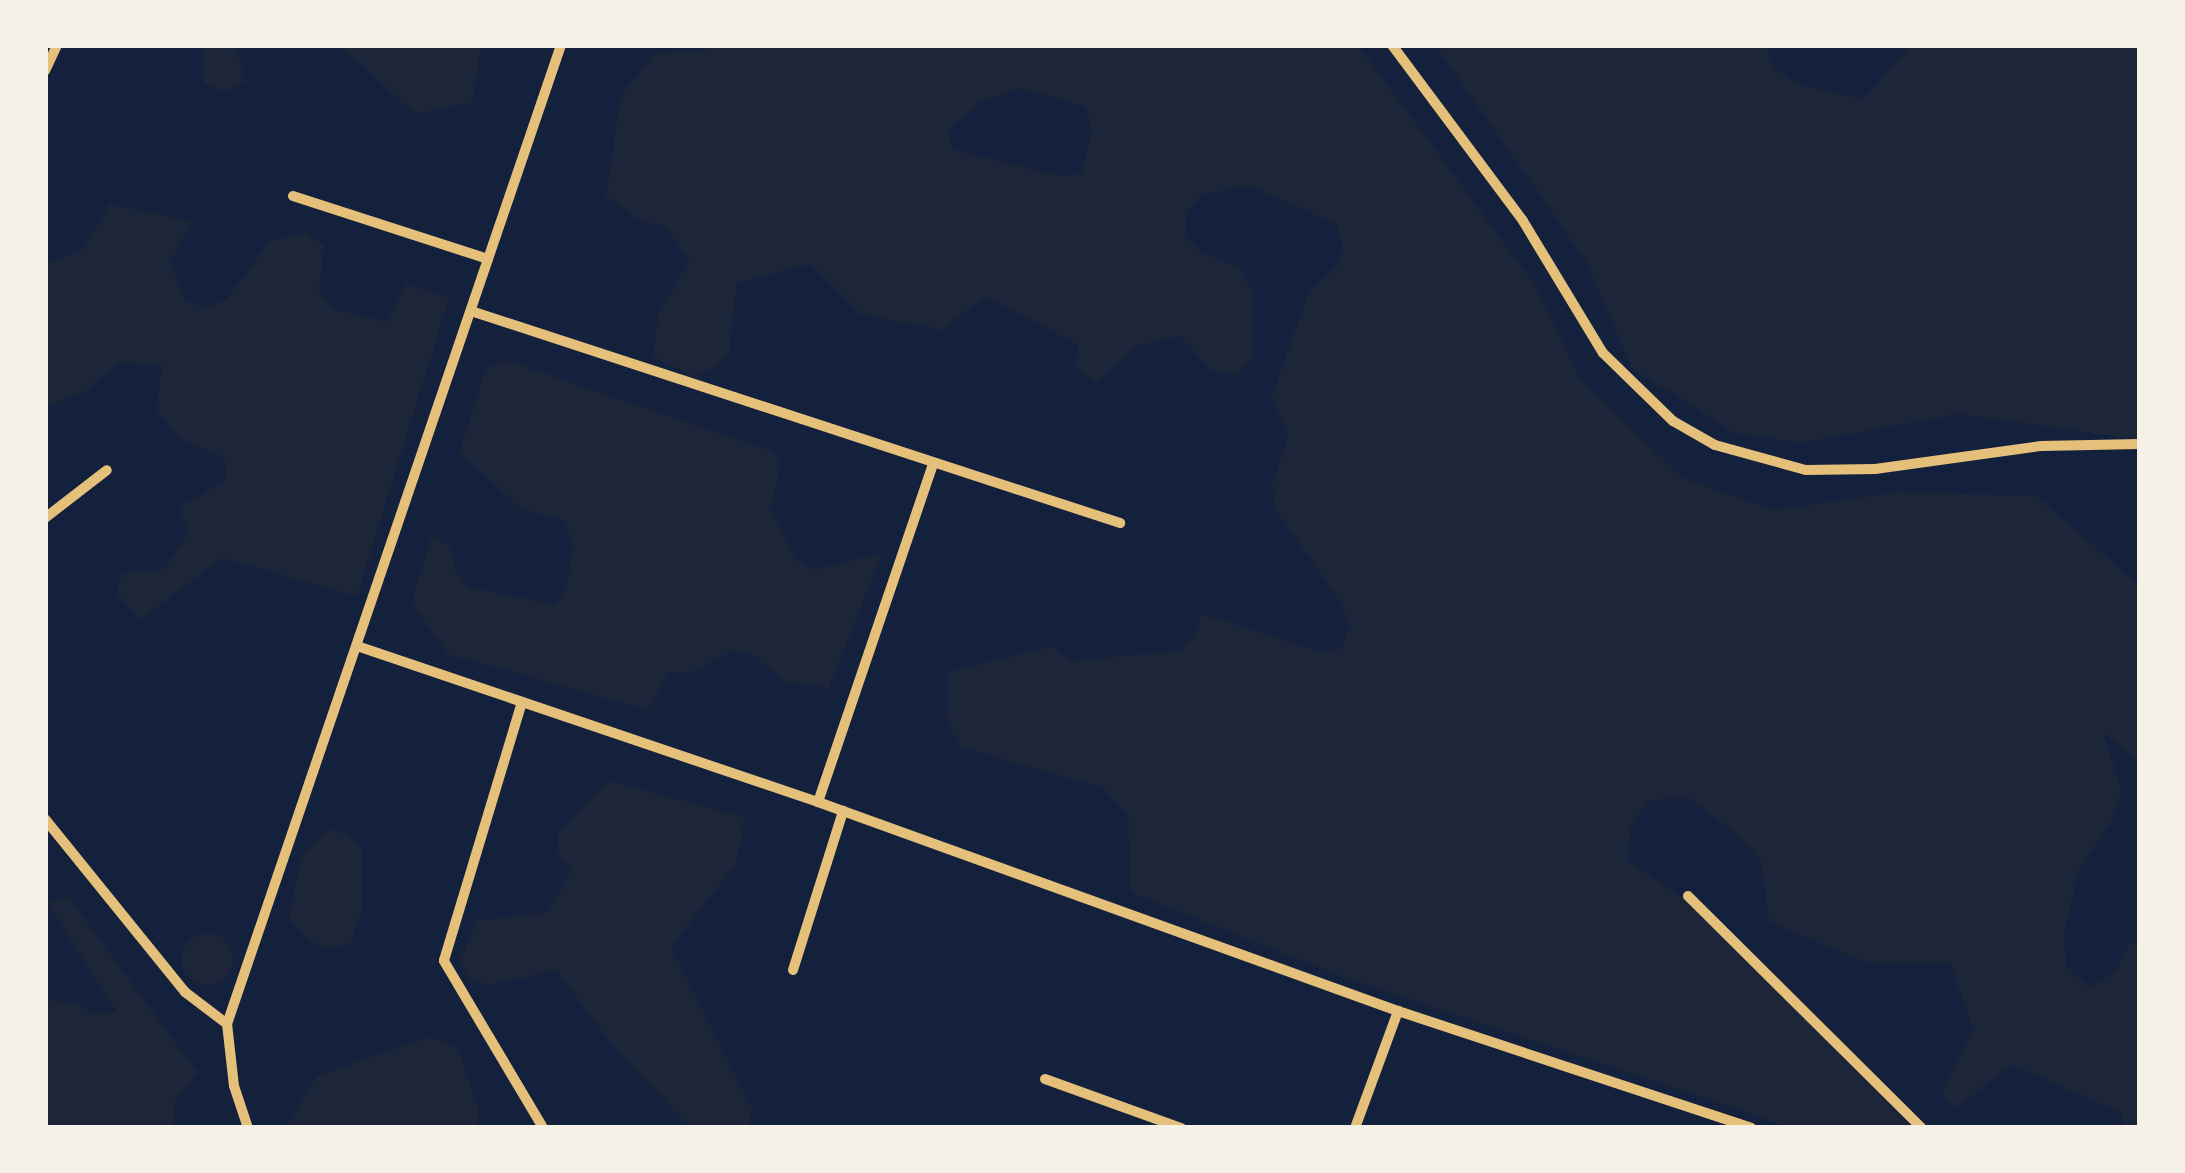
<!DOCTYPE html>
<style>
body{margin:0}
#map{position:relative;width:2185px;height:1173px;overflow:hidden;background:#14213d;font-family:Lato,sans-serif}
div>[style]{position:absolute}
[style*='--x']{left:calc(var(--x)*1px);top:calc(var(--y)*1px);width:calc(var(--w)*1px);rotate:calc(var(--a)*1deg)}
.green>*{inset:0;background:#1d2539}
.round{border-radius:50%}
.minor>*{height:10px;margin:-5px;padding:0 5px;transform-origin:5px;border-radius:5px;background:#e5c07b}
span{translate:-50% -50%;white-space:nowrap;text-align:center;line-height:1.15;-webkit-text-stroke:8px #f6f1e7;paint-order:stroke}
.frame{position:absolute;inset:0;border:48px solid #f6f1e7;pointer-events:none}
</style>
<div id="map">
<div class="green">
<div style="clip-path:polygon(203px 45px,235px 45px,245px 81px,224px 92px,204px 83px)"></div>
<div style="clip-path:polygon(339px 45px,481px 45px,473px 102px,415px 114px)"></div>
<div style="clip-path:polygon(evenodd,746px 45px,1358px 45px,1535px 285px,1581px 381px,1683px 478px,1774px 510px,1896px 492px,2036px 496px,2140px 586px,2140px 765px,2103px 731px,2121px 789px,2113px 820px,2078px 872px,2064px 934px,2066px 966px,2089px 987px,2115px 972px,2129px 944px,2140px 942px,2140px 1128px,2124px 1128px,2122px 1113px,2012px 1065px,1954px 1109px,1942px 1091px,1973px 1029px,1950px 963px,1868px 963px,1769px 922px,1761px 862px,1740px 837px,1687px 797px,1648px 801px,1630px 829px,1628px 862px,1683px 897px,1912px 1128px,1792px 1128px,1349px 979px,1131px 893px,1128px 816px,1103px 788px,960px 747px,947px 720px,948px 672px,1052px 646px,1070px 661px,1178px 651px,1195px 634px,1201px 614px,1320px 651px,1341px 649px,1349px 627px,1342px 605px,1275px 508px,1272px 485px,1288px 436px,1272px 397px,1309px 291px,1338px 265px,1342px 246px,1336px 224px,1249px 185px,1202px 195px,1187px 212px,1186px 236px,1201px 251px,1240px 269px,1252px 290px,1253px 360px,1235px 374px,1211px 371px,1181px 336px,1136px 346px,1096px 383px,1075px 366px,1078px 345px,986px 296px,942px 330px,860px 314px,811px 264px,737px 283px,729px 352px,714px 370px,693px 376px,653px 357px,658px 315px,689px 261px,666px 226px,643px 222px,606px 197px,621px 96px,654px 54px,746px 45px,1023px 88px,1085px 107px,1092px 129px,1081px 173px,1059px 176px,954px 150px,947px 131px,981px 102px,1023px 88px)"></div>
<div style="clip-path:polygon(1435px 45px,1766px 45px,1775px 69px,1804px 86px,1863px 99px,1911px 45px,2140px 45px,2140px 440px,1958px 414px,1800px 443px,1734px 433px,1631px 367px,1586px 261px)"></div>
<div style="clip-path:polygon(110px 204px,192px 222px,170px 262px,186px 301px,206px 308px,227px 299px,270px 241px,304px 232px,324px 245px,319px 290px,332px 309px,386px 322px,407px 283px,449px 298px,357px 596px,222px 558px,139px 620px,117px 594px,122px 573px,164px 569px,188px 534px,180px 507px,226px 480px,224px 457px,183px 441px,156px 411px,162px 365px,120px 363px,85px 391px,45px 407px,45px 265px,83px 249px)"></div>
<div style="clip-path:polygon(505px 360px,774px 452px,780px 467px,771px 510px,796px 559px,814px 570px,882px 553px,829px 688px,786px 682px,755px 656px,732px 651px,693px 672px,670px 672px,647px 710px,448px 654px,411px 603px,432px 536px,451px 547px,454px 569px,469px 587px,556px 605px,567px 585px,573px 543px,564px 521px,521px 508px,459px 453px,486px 368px)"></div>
<div style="clip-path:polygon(609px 780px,745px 818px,736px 864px,671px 947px,752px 1109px,748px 1128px,691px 1128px,610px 1042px,556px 970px,490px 985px,470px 980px,461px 960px,476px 921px,548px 912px,572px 869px,556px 853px,559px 833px)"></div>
<div style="clip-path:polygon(328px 829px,348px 835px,363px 851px,363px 905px,350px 944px,328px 948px,307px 940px,289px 918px,301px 857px)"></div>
<div style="clip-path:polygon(69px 898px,198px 1073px,174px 1102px,173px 1128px,45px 1128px,45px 1000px,74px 1002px,94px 1014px,117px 1012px,46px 901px)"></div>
<div class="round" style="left:181px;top:933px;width:52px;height:52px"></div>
<div style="clip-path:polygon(428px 1037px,457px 1046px,478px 1107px,477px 1128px,286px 1128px,317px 1076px)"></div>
</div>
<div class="minor">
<div style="--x:1392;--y:45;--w:219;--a:53.3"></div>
<div style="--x:1523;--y:221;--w:154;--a:58.8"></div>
<div style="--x:1603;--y:353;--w:98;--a:44.2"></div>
<div style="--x:1673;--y:421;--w:48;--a:29.7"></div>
<div style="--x:1715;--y:445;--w:94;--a:15.4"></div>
<div style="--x:1806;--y:470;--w:69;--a:-0.8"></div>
<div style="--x:1875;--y:469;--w:168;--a:-7.9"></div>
<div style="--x:2041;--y:446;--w:99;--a:-1.2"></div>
<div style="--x:45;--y:71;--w:29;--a:-65"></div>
<div style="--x:293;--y:196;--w:205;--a:17.9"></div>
<div style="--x:471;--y:311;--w:683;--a:18.09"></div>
<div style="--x:45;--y:518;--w:78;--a:-37.7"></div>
<div style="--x:357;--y:646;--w:487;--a:18.7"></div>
<div style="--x:818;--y:802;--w:617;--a:19.82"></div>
<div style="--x:1398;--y:1011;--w:372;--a:18.3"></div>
<div style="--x:522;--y:702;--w:270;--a:106.8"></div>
<div style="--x:444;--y:961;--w:194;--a:59.3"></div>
<div style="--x:818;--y:802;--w:354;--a:-71.2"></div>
<div style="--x:45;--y:819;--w:223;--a:51"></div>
<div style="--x:185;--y:992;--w:53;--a:37.3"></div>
<div style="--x:1688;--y:896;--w:330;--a:44.8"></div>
<div style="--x:793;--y:970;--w:167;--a:-72.5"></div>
<div style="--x:1045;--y:1079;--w:145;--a:19.8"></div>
<div style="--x:248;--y:1128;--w:44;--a:-108.4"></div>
<div style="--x:234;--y:1086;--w:62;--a:-96.4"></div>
<div style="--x:227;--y:1024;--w:1034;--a:-71.16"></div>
<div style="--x:1355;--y:1128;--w:125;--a:-69.8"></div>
</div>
<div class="frame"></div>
</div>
